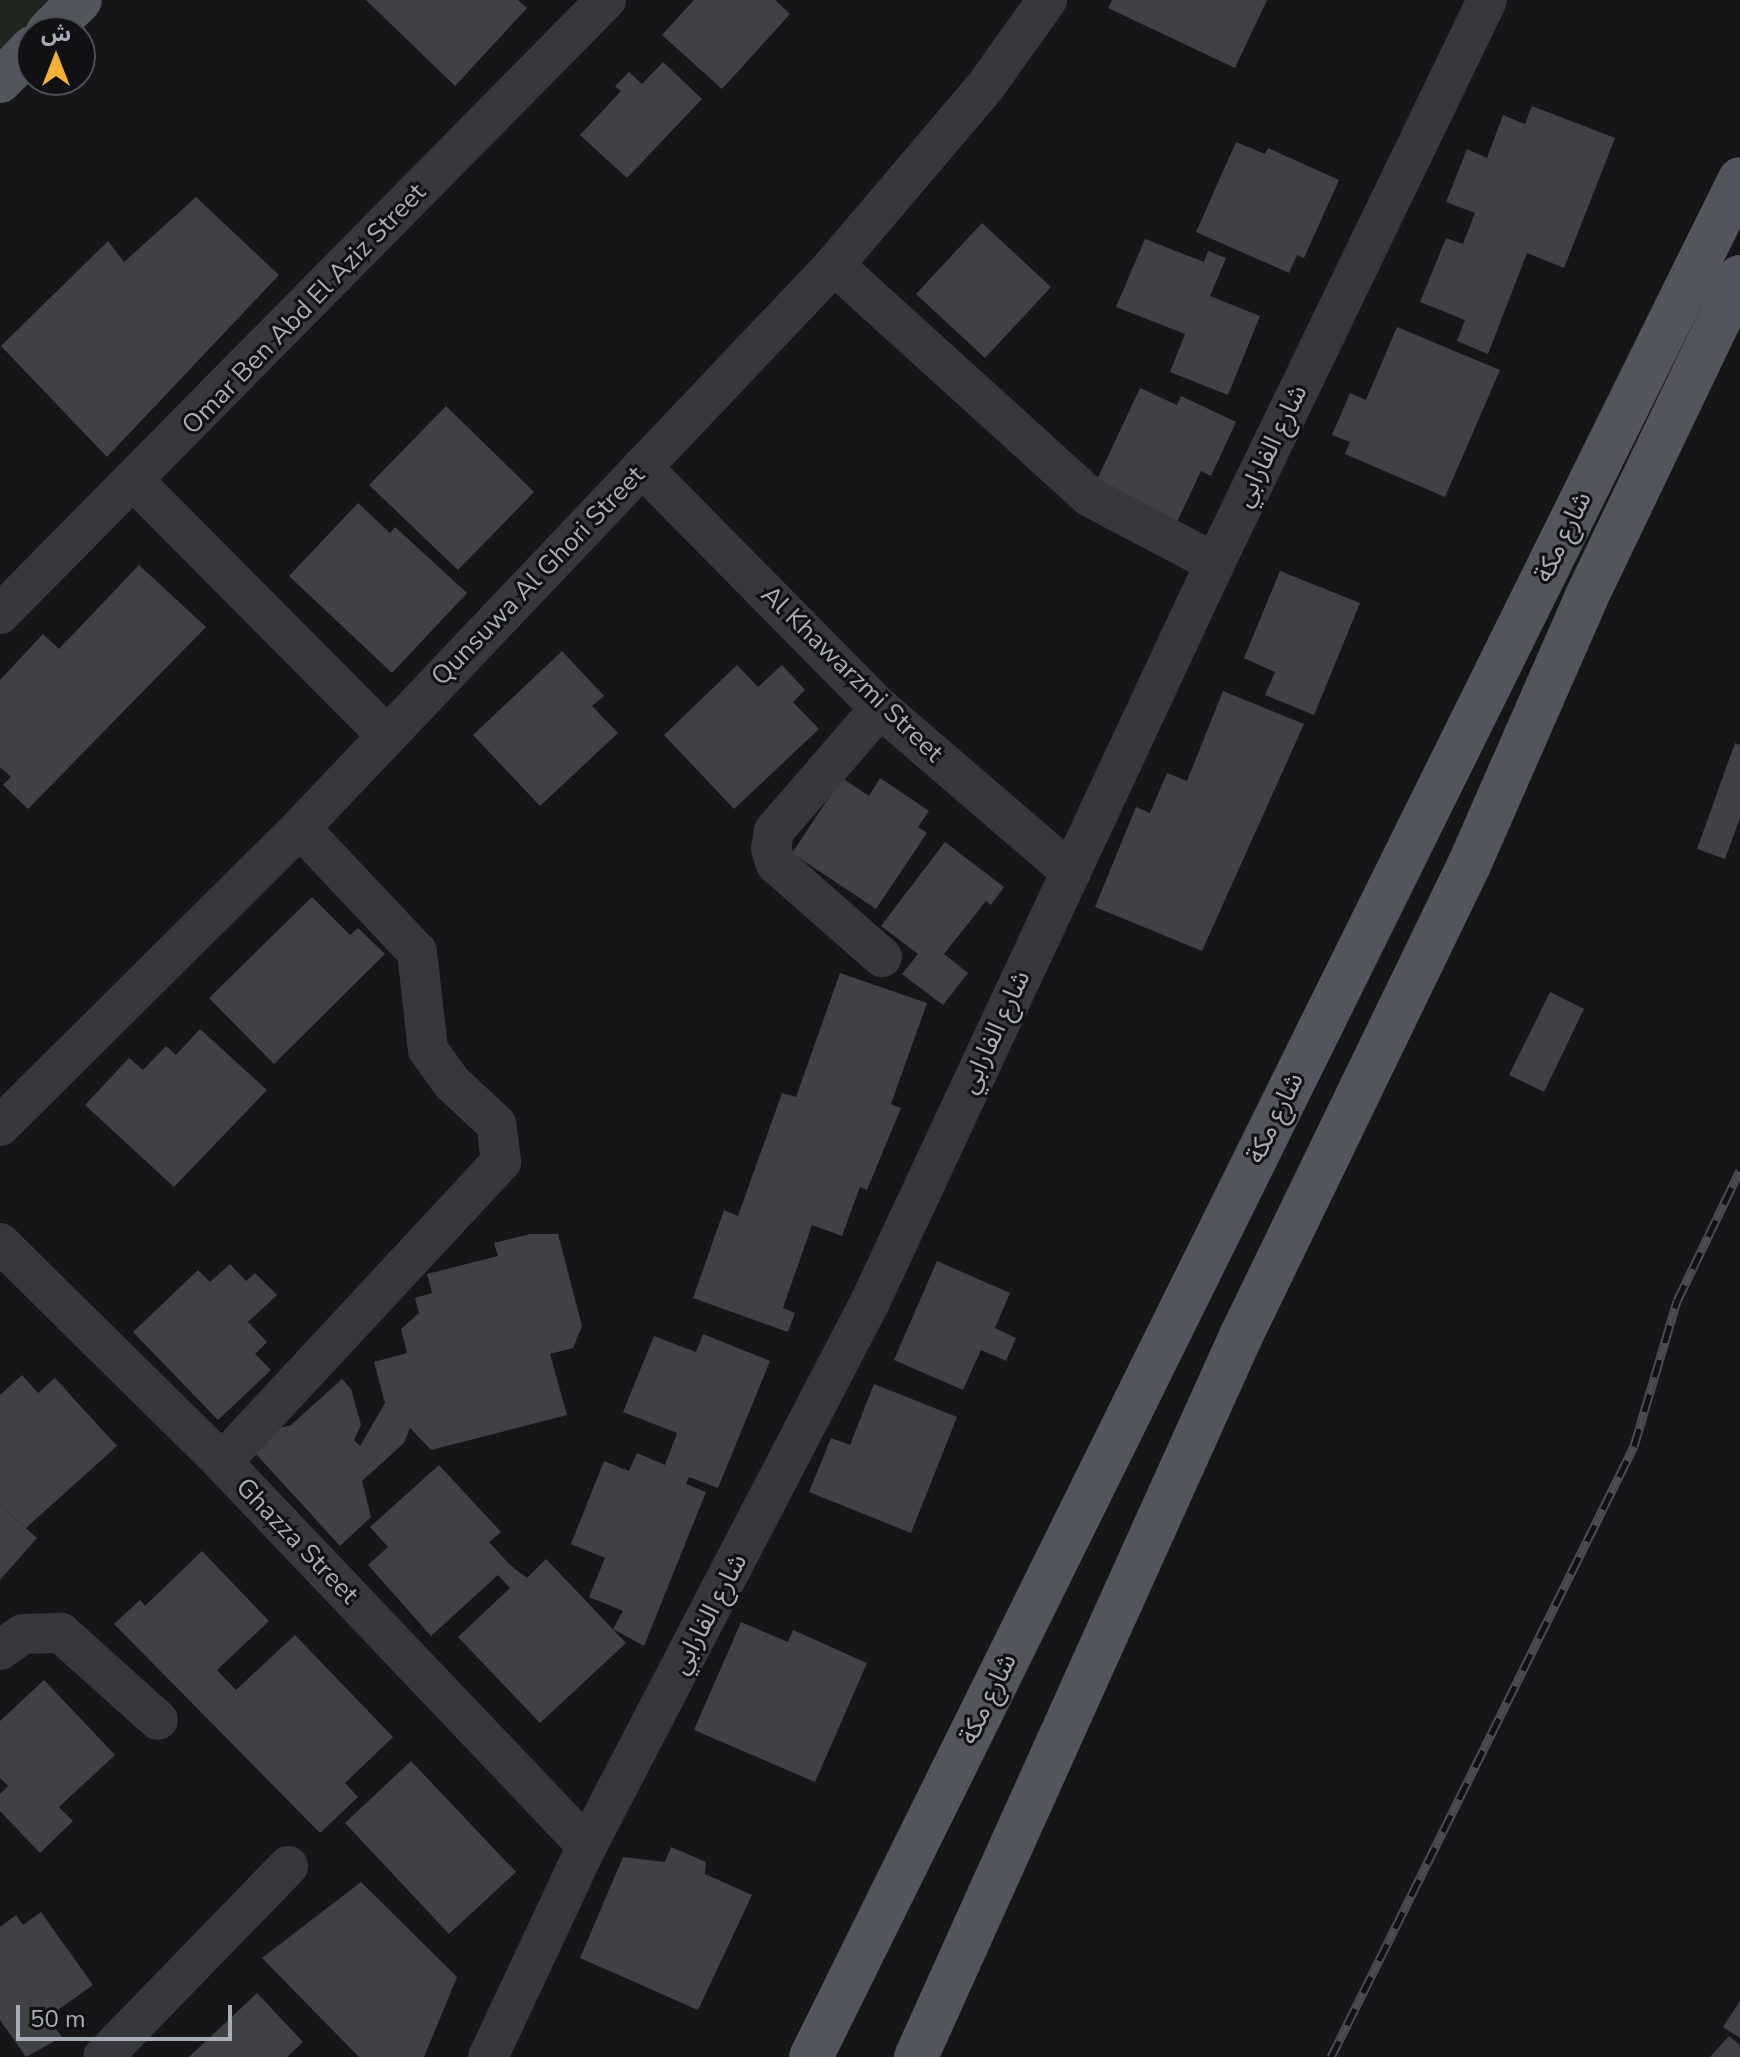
<!DOCTYPE html>
<meta charset="utf-8">
<style>
body{margin:0}
#map{position:relative;width:1740px;height:2057px;overflow:hidden;background:#161618;font-family:"Nunito Sans","Noto Sans Arabic",sans-serif}
div>[style]{position:absolute}
[style*='--x']{left:calc(var(--x)*1px);top:calc(var(--y)*1px);width:calc(var(--w)*1px);rotate:calc(var(--a)*1deg)}
.green>*{inset:0;background:#1e261f}
.building>*{inset:0;background:#404145}
.minor>*{height:40px;margin:-20px;padding:0 20px;transform-origin:20px;border-radius:20px;background:#37383d}
.major>*{height:44px;margin:-22px;padding:0 22px;transform-origin:22px;border-radius:22px;background:#53555c}
.rail>*{height:9px;margin-top:-4.5px;transform-origin:0;background:repeating-linear-gradient(90deg,#111113 0 18px,#4a4c52 0 36px);box-sizing:border-box;border-block:2px solid #4a4c52}
span{translate:-50% -50%;white-space:nowrap;text-align:center;line-height:1.15;-webkit-text-stroke:6px #111113;paint-order:stroke}
.street-label{font-size:26px;color:#a8adb8}
.north{position:absolute;left:16px;top:16px;width:80px;height:80px;box-sizing:border-box;background:#111113;border:2px solid #4d4f55;border-radius:50%;rotate:0deg;font-size:22px;font-weight:700;line-height:32px;text-align:center;color:#a8adb8}
.north::after{content:'';display:block;margin:auto;width:28px;height:36px;background:#f2b134;clip-path:polygon(50% 0,100% 100%,50% 72%,0 100%)}
.scale{position:absolute;left:16px;top:2005px;width:216px;height:36px;box-sizing:border-box;border:4px solid #a8adb8;border-top:0;padding-left:10px;font-size:24px;line-height:28px;white-space:nowrap;color:#a8adb8;-webkit-text-stroke:6px #111113;paint-order:stroke}
</style>
<div id="map">
<div class="green">
<div style="clip-path:polygon(0 0,63px 0,0 65px)"></div>
</div>
<div class="building">
<div style="clip-path:polygon(366px 0,518px 0,527px 8px,455px 86px)"></div>
<div style="clip-path:polygon(694px 0,775px 0,790px 14px,722px 89px,662px 35px)"></div>
<div style="clip-path:polygon(1112px 0,1267px 0,1235px 68px,1108px 8px)"></div>
<div style="clip-path:polygon(663px 62px,702px 99px,627px 178px,580px 135px,621px 91px,615px 86px,629px 72px,642px 84px)"></div>
<div style="clip-path:polygon(1532px 106px,1615px 138px,1564px 268px,1527px 253px,1488px 354px,1457px 341px,1465px 320px,1420px 302px,1446px 238px,1463px 244px,1475px 213px,1446px 202px,1467px 149px,1487px 158px,1503px 115px,1525px 124px)"></div>
<div style="clip-path:polygon(1236px 142px,1265px 154px,1268px 148px,1339px 180px,1304px 258px,1297px 255px,1289px 273px,1196px 232px)"></div>
<div style="clip-path:polygon(196px 197px,279px 275px,107px 457px,1px 346px,108px 241px,124px 262px)"></div>
<div style="clip-path:polygon(982px 223px,1051px 287px,985px 358px,916px 294px)"></div>
<div style="clip-path:polygon(1145px 239px,1204px 262px,1208px 251px,1226px 258px,1210px 296px,1260px 316px,1228px 395px,1170px 372px,1185px 334px,1116px 307px)"></div>
<div style="clip-path:polygon(1397px 327px,1500px 370px,1445px 497px,1345px 454px,1350px 442px,1332px 435px,1350px 393px,1366px 400px)"></div>
<div style="clip-path:polygon(1140px 388px,1177px 405px,1181px 396px,1236px 422px,1211px 476px,1201px 471px,1175px 526px,1093px 488px)"></div>
<div style="clip-path:polygon(446px 406px,534px 492px,458px 570px,369px 485px)"></div>
<div style="clip-path:polygon(358px 503px,390px 533px,395px 527px,467px 593px,392px 673px,289px 576px)"></div>
<div style="clip-path:polygon(139px 565px,206px 627px,28px 809px,3px 785px,11px 777px,0 767px,0 680px,43px 634px,59px 649px)"></div>
<div style="clip-path:polygon(1280px 571px,1360px 603px,1314px 715px,1265px 695px,1275px 672px,1244px 658px)"></div>
<div style="clip-path:polygon(562px 651px,604px 696px,592px 706px,618px 733px,540px 806px,473px 735px)"></div>
<div style="clip-path:polygon(737px 665px,758px 687px,782px 665px,805px 690px,793px 702px,819px 729px,734px 809px,664px 735px)"></div>
<div style="clip-path:polygon(1223px 691px,1304px 724px,1202px 951px,1095px 907px,1136px 807px,1150px 813px,1167px 773px,1187px 781px)"></div>
<div style="clip-path:polygon(1735px 743px,1740px 745px,1740px 818px,1725px 859px,1697px 849px)"></div>
<div style="clip-path:polygon(842px 778px,869px 796px,880px 778px,929px 811px,918px 827px,927px 833px,876px 909px,792px 853px)"></div>
<div style="clip-path:polygon(945px 842px,1004px 887px,991px 905px,986px 901px,944px 954px,968px 973px,943px 1005px,902px 974px,918px 954px,881px 926px)"></div>
<div style="clip-path:polygon(312px 897px,350px 935px,358px 928px,385px 954px,274px 1064px,209px 998px)"></div>
<div style="clip-path:polygon(840px 973px,927px 1003px,891px 1104px,901px 1108px,867px 1190px,860px 1187px,842px 1236px,812px 1225px,783px 1308px,795px 1313px,788px 1332px,693px 1298px,724px 1210px,738px 1216px,782px 1093px,796px 1097px)"></div>
<div style="clip-path:polygon(1550px 992px,1584px 1009px,1544px 1092px,1509px 1075px)"></div>
<div style="clip-path:polygon(200px 1029px,267px 1090px,174px 1187px,85px 1105px,129px 1058px,143px 1070px,166px 1046px,176px 1055px)"></div>
<div style="clip-path:polygon(530px 1234px,558px 1234px,582px 1326px,573px 1348px,550px 1354px,567px 1415px,431px 1450px,410px 1428px,404px 1443px,362px 1481px,371px 1517px,340px 1546px,256px 1454px,265px 1432px,291px 1425px,342px 1379px,351px 1389px,361px 1425px,354px 1440px,360px 1446px,385px 1403px,374px 1362px,407px 1353px,401px 1329px,419px 1313px,415px 1298px,432px 1293px,427px 1274px,498px 1256px,494px 1243px)"></div>
<div style="clip-path:polygon(937px 1261px,1010px 1293px,995px 1328px,1016px 1338px,1006px 1361px,981px 1350px,963px 1390px,894px 1360px)"></div>
<div style="clip-path:polygon(230px 1264px,246px 1281px,255px 1273px,277px 1295px,248px 1322px,267px 1342px,255px 1354px,271px 1370px,218px 1420px,133px 1332px,198px 1270px,210px 1282px)"></div>
<div style="clip-path:polygon(703px 1334px,770px 1361px,718px 1488px,689px 1477px,686px 1484px,706px 1492px,644px 1646px,613px 1629px,623px 1611px,589px 1597px,605px 1558px,571px 1544px,604px 1461px,629px 1471px,637px 1453px,665px 1465px,677px 1433px,623px 1412px,654px 1336px,696px 1352px)"></div>
<div style="clip-path:polygon(22px 1375px,38px 1393px,55px 1378px,117px 1446px,26px 1528px,0 1505px,0 1395px)"></div>
<div style="clip-path:polygon(874px 1384px,957px 1417px,911px 1533px,809px 1492px,831px 1438px,850px 1445px)"></div>
<div style="clip-path:polygon(439px 1465px,501px 1532px,489px 1542px,510px 1565px,527px 1578px,546px 1559px,626px 1643px,540px 1723px,458px 1637px,510px 1588px,498px 1575px,431px 1636px,368px 1565px,388px 1547px,370px 1527px)"></div>
<div style="clip-path:polygon(0 1505px,37px 1538px,0 1580px)"></div>
<div style="clip-path:polygon(202px 1551px,269px 1621px,217px 1670px,236px 1690px,295px 1635px,393px 1737px,345px 1783px,358px 1797px,320px 1833px,114px 1624px,140px 1600px,145px 1606px)"></div>
<div style="clip-path:polygon(741px 1622px,788px 1642px,793px 1630px,867px 1663px,815px 1782px,694px 1730px)"></div>
<div style="clip-path:polygon(44px 1680px,115px 1755px,59px 1807px,73px 1821px,40px 1853px,0 1811px,0 1794px,8px 1786px,0 1778px,0 1721px)"></div>
<div style="clip-path:polygon(411px 1761px,516px 1872px,449px 1934px,345px 1823px)"></div>
<div style="clip-path:polygon(671px 1847px,706px 1862px,705px 1874px,752px 1895px,698px 2010px,580px 1958px,623px 1857px,665px 1862px)"></div>
<div style="clip-path:polygon(361px 1882px,457px 1977px,424px 2057px,359px 2057px,262px 1958px)"></div>
<div style="clip-path:polygon(41px 1912px,93px 1985px,48px 2017px,62px 2037px,26px 2057px,0 2020px,0 1927px,16px 1915px,23px 1925px)"></div>
<div style="clip-path:polygon(257px 1993px,303px 2042px,287px 2057px,189px 2057px)"></div>
<div style="clip-path:polygon(1740px 2001px,1740px 2038px,1723px 2027px)"></div>
<div style="clip-path:polygon(1729px 2036px,1740px 2045px,1740px 2057px,1710px 2057px)"></div>
</div>
<div class="minor">
<div style="--x:834;--y:265;--w:345;--a:42.2"></div>
<div style="--x:1090;--y:497;--w:141;--a:27.8"></div>
<div style="--x:642;--y:467;--w:339;--a:45.4"></div>
<div style="--x:880;--y:708;--w:252;--a:40.7"></div>
<div style="--x:135;--y:482;--w:356;--a:45.2"></div>
<div style="--x:0;--y:614;--w:863;--a:-45.38"></div>
<div style="--x:880;--y:708;--w:162;--a:130.8"></div>
<div style="--x:774;--y:831;--w:18;--a:99"></div>
<div style="--x:771;--y:849;--w:16;--a:72"></div>
<div style="--x:776;--y:864;--w:141;--a:41.3"></div>
<div style="--x:0;--y:1126;--w:423;--a:-44.8"></div>
<div style="--x:300;--y:828;--w:776;--a:-46.51"></div>
<div style="--x:834;--y:265;--w:233;--a:-49.7"></div>
<div style="--x:985;--y:87;--w:107;--a:-54.5"></div>
<div style="--x:0;--y:1243;--w:312;--a:44.6"></div>
<div style="--x:222;--y:1462;--w:530;--a:46.45"></div>
<div style="--x:222;--y:1462;--w:410;--a:-47.1"></div>
<div style="--x:501;--y:1162;--w:38;--a:-97"></div>
<div style="--x:496;--y:1124;--w:60;--a:-137"></div>
<div style="--x:452;--y:1083;--w:41;--a:-126"></div>
<div style="--x:428;--y:1050;--w:99;--a:-96.4"></div>
<div style="--x:417;--y:952;--w:170;--a:-133.3"></div>
<div style="--x:0;--y:1650;--w:28;--a:-35"></div>
<div style="--x:23;--y:1634;--w:38;--a:-2"></div>
<div style="--x:61;--y:1633;--w:130;--a:41.9"></div>
<div style="--x:103;--y:2057;--w:266;--a:-45.9"></div>
<div style="--x:488;--y:2057;--w:233;--a:-64.9"></div>
<div style="--x:587;--y:1846;--w:613;--a:-62.52"></div>
<div style="--x:870;--y:1302;--w:816;--a:-64.97"></div>
<div style="--x:1215;--y:563;--w:625;--a:-64.21"></div>
</div>
<div class="major">
<div style="--x:48;--y:32;--w:45;--a:-45"></div>
<div style="--x:0;--y:81;--w:46;--a:-45.9"></div>
<div style="--x:811;--y:2057;--w:2095;--a:-63.68"></div>
<div style="--x:916;--y:2057;--w:789;--a:-65.74"></div>
<div style="--x:1240;--y:1338;--w:526;--a:-64.17"></div>
<div style="--x:1469;--y:865;--w:292;--a:-66.3"></div>
<div style="--x:1586;--y:598;--w:356;--a:-64.4"></div>
</div>
<div class="rail">
<div style="--x:1331;--y:2057;--w:682;--a:-63.62"></div>
<div style="--x:1634;--y:1446;--w:151;--a:-73.5"></div>
<div style="--x:1677;--y:1301;--w:145;--a:-64.3"></div>
</div>
<div class="street-label">
<span style="left:304px;top:309px;rotate:-46deg">Omar Ben Abd El Aziz Street</span>
<span style="left:1271px;top:446px;rotate:-64deg">شارع الفارابي</span>
<span style="left:1563px;top:537px;rotate:-64deg">شارع مكة</span>
<span style="left:538px;top:576px;rotate:-46deg">Qunsuwa Al Ghori Street</span>
<span style="left:852px;top:674px;rotate:44deg">Al Khawarzmi Street</span>
<span style="left:995px;top:1032px;rotate:-65deg">شارع الفارابي</span>
<span style="left:1275px;top:1118px;rotate:-64deg">شارع مكة</span>
<span style="left:297px;top:1541px;rotate:46deg">Ghazza Street</span>
<span style="left:709px;top:1614px;rotate:-62deg">شارع الفارابي</span>
<span style="left:988px;top:1699px;rotate:-64deg">شارع مكة</span>
</div>
<div class="north">ش</div>
<div class="scale">50 m</div>
</div>
